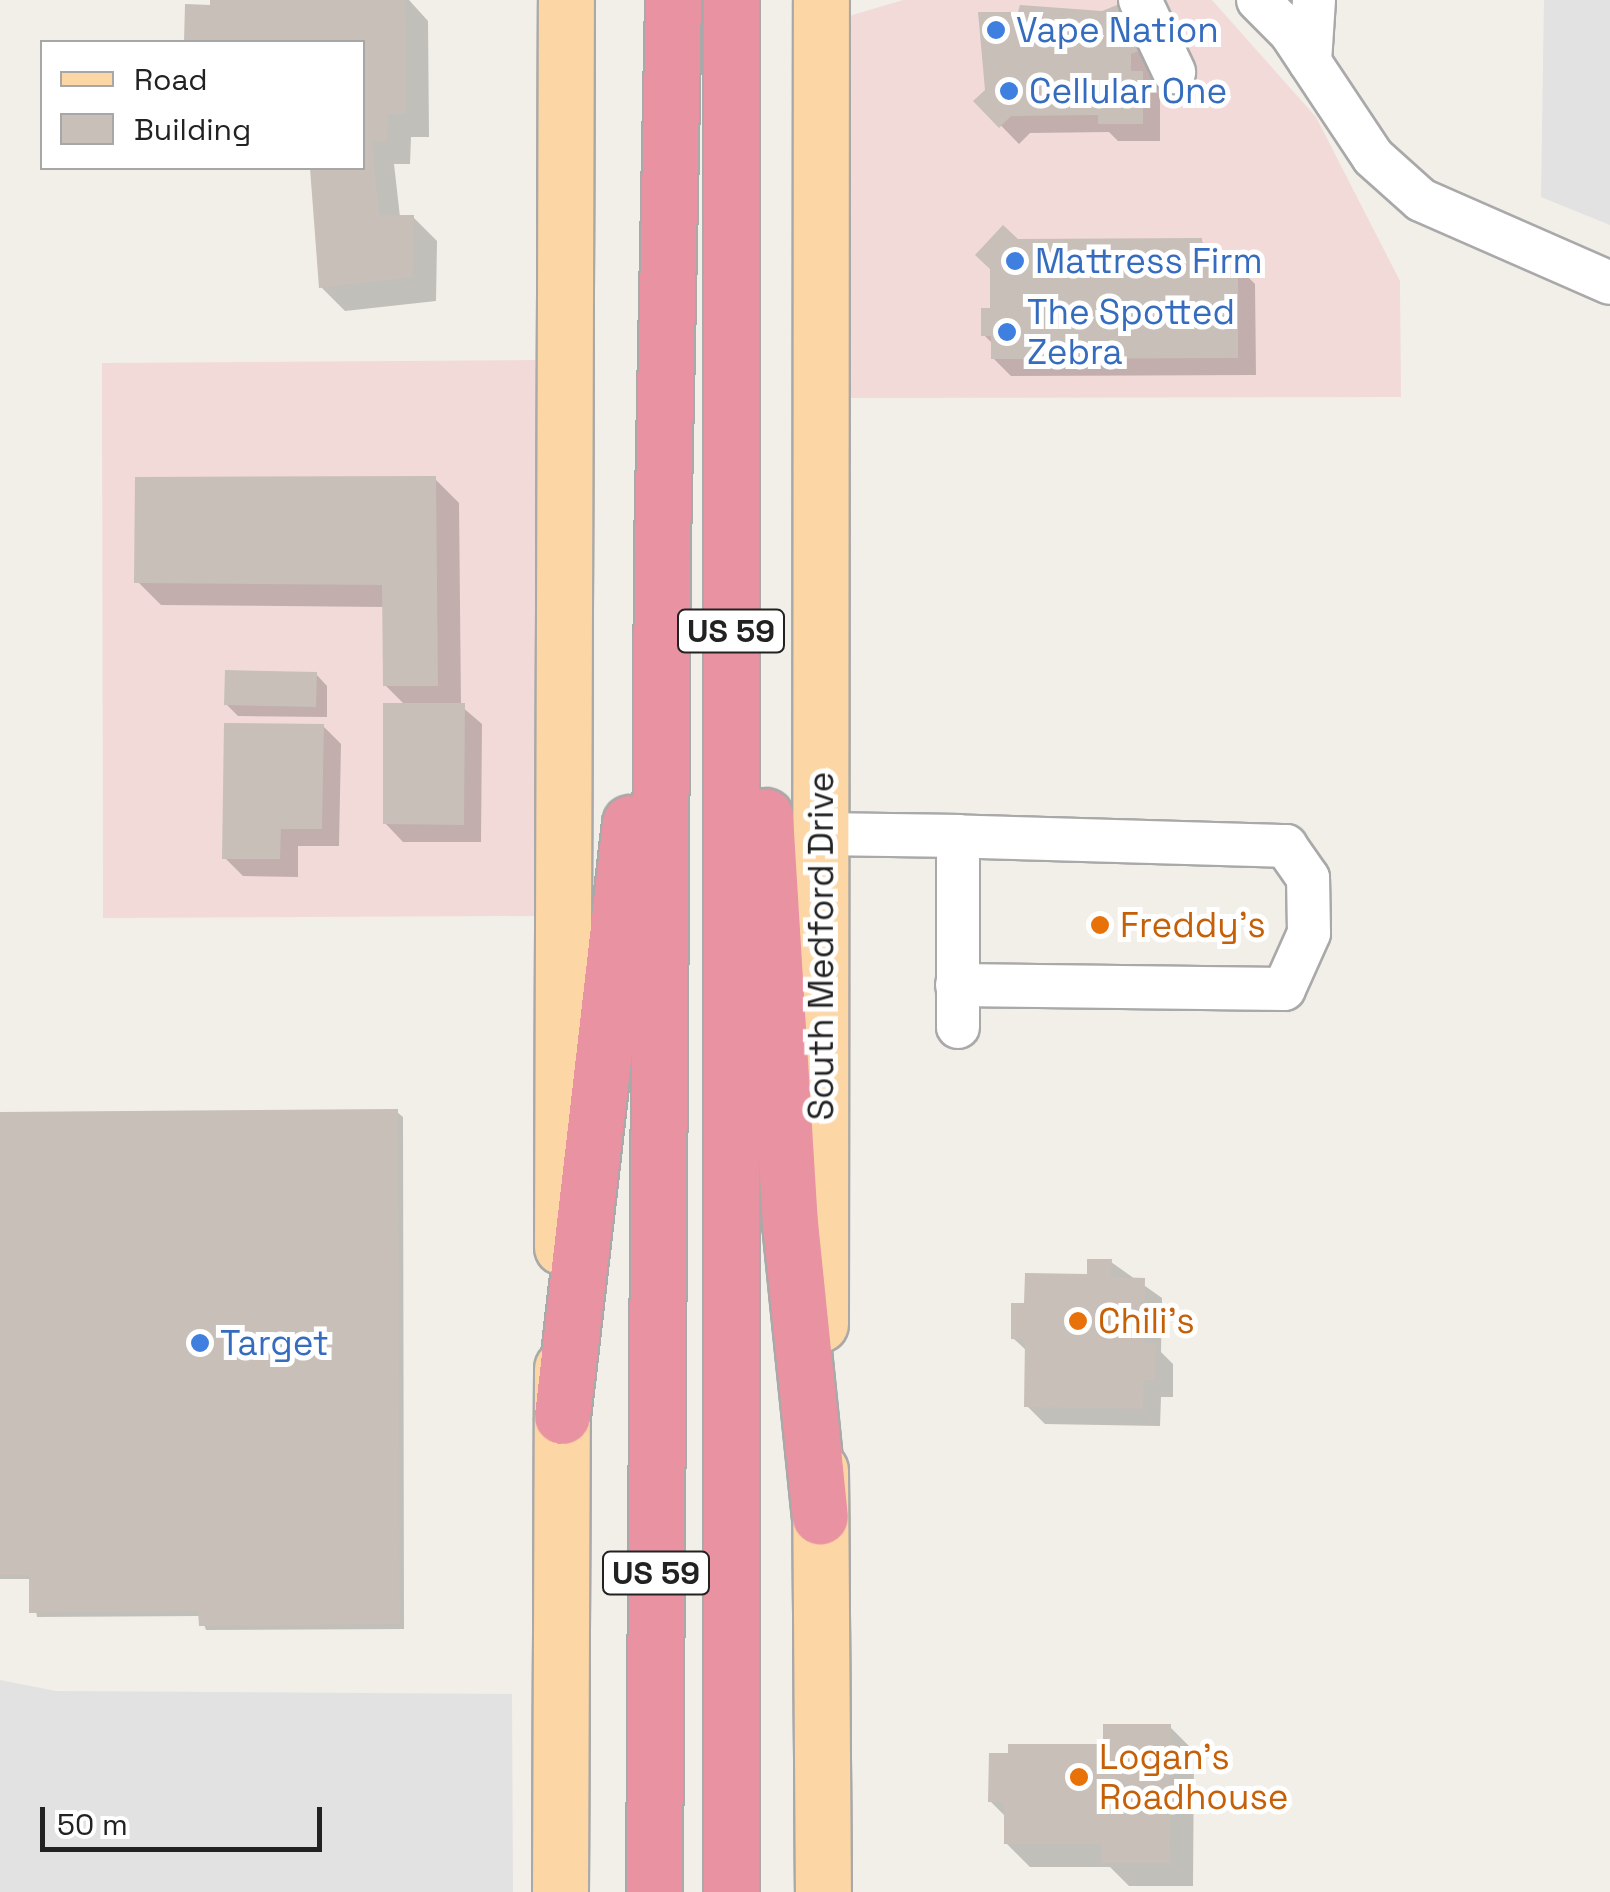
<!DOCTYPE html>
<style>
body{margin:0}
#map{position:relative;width:1610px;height:1892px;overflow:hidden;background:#f2efe9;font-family:"Space Grotesk",sans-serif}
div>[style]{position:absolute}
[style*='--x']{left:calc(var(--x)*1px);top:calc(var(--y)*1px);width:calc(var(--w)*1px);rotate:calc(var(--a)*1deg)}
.commercial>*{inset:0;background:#f2dad9}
.parking>*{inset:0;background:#e2e2e2}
.shadow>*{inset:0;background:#0003}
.building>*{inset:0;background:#c7bfb8}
.roads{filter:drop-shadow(2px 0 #a9a9a9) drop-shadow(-2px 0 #a9a9a9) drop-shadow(0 2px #a9a9a9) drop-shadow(0 -2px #a9a9a9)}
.minor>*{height:42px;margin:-21px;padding:0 21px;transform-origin:21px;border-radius:21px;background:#fff}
.major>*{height:55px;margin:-27.5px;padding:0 27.5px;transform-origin:27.5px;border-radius:27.5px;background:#fcd6a4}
.highway>*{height:55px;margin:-27.5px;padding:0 27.5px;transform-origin:27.5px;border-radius:27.5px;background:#e892a2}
.dots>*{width:28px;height:28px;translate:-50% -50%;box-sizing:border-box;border:5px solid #fff;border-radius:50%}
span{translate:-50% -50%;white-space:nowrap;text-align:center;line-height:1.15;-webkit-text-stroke:10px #fff;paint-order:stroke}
.shield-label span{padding:2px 8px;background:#fff;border:2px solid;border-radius:8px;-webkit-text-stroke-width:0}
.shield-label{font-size:32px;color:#222;font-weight:700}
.shop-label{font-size:35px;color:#366cbe}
.left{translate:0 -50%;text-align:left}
.food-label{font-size:35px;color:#c56008}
.street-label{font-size:35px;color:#222}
.legend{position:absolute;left:40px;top:40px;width:325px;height:130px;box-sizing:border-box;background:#fff;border:2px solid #a7a7a7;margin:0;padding:12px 18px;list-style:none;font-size:30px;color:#222}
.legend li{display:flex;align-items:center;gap:20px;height:50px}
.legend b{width:50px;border:2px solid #a7a7a7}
.scale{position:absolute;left:40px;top:1807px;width:282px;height:45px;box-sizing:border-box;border:5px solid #222;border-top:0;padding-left:12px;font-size:30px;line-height:35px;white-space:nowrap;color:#222;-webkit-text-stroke:8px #fff;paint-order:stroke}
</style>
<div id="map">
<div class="commercial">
<div style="clip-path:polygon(903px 0,1212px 0,1316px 117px,1400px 281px,1401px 397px,845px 398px,849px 16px)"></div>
<div style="clip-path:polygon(535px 360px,537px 916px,103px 918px,102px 363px)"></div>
</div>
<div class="parking">
<div style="clip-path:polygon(1544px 0,1610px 0,1610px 225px,1541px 197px)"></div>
<div style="clip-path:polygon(0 1680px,56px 1691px,512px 1694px,513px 1892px,0 1892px)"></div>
</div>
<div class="shadow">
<div style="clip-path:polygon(213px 0,409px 0,428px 21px,429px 137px,411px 137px,410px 164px,394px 164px,400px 217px,413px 217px,437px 241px,436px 301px,345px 311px,321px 287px,313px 168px,362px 168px,362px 42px,187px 42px,187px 7px,212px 8px)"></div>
<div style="clip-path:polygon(1103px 13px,1163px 66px,1148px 72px,1160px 92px,1160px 141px,1118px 141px,1109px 132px,1030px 133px,1019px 144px,977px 101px)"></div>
<div style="clip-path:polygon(1201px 240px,1219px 266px,1237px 266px,1255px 284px,1256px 375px,1011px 376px,993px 358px,993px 344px,984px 335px,1017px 242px)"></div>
<div style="clip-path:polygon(435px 479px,459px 503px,461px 706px,482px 724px,481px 842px,403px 842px,385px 823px,406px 706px,385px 685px,385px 607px,161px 605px,137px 581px)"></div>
<div style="clip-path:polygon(316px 674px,327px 686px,327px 717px,238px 716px,226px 704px)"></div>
<div style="clip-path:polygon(323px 726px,341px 744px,339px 846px,298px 846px,298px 877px,243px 876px,225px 858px)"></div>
<div style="clip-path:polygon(397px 1112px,403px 1117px,404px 1629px,206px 1630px,201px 1616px,37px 1617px,31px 1579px,0 1579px,0 1115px)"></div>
<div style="clip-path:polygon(1111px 1262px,1162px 1298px,1161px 1352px,1173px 1364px,1173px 1397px,1161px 1397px,1160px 1426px,1045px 1424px,1027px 1406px,1028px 1352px,1013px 1338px,1027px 1306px)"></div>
<div style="clip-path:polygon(1170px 1727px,1194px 1751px,1193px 1886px,1129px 1886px,1110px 1867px,1030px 1867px,1006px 1843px,1007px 1818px,990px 1801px,1106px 1746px)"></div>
</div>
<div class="building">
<div style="clip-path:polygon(210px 0,405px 0,406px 114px,388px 114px,387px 141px,372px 141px,379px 215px,414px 215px,413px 277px,319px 288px,310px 168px,362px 168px,362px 42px,184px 42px,185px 4px,210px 5px)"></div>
<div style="clip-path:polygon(1127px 1px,1146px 48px,1131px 54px,1131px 71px,1143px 71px,1143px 124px,1098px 124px,1098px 115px,1011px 116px,999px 128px,973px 101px,985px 90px,978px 12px,1018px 12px,1020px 5px,1102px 11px)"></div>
<div style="clip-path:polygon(1003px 225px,1018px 239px,1202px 238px,1202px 264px,1238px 264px,1238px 358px,991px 359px,991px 336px,981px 336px,981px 308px,990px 308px,990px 269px,975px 255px)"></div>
<div style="clip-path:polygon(436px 476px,438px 686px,383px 686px,382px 585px,134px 583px,135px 477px)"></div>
<div style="clip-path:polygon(225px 670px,317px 672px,316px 707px,224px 705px)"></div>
<div style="clip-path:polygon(383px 703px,465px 703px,464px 825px,383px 824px)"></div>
<div style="clip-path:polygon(224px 723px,324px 724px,322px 829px,281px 829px,280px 859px,222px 859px)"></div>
<div style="clip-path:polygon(398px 1109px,400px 1624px,199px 1626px,198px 1611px,29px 1613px,29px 1575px,0 1575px,0 1112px)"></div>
<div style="clip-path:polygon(1087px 1259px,1112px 1259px,1111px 1277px,1145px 1278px,1144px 1343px,1156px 1343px,1155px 1380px,1144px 1380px,1143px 1409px,1024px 1407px,1025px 1340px,1011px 1339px,1011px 1303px,1024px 1303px,1025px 1273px,1087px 1274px)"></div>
<div style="clip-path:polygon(1103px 1724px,1171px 1724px,1170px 1863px,1102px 1863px,1102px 1844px,1004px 1844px,1004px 1802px,988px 1802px,989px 1753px,1008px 1753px,1008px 1744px,1103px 1744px)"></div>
</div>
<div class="roads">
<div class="minor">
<div style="--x:1140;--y:0;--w:80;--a:64.7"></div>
<div style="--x:1258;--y:0;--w:45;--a:45"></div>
<div style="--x:1290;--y:32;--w:150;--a:56.4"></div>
<div style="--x:1373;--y:157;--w:64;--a:41.9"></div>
<div style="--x:1421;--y:200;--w:206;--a:23.7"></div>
<div style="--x:1310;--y:62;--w:62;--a:-86.3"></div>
<div style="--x:822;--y:834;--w:136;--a:0.8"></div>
<div style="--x:958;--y:836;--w:191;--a:90"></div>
<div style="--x:957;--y:985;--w:327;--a:0.7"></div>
<div style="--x:1284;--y:989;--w:61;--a:-65.9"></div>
<div style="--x:1309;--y:933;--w:55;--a:-91"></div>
<div style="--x:1308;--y:878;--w:39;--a:-125"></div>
<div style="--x:1286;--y:846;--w:328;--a:-178.3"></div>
</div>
<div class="major">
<div style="--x:562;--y:1247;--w:1247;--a:-89.82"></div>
<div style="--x:820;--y:1324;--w:1324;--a:-89.96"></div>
<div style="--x:820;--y:1470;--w:422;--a:89.6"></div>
<div style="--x:560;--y:1892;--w:524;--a:-89.78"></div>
</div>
<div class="highway">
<div style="--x:765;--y:816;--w:408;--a:86.5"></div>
<div style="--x:790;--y:1223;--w:295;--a:84.2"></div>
<div style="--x:562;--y:1416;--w:597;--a:-83.46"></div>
<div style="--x:654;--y:1892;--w:1345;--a:-89.66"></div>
<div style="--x:662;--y:547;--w:547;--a:-88.85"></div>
<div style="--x:731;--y:1892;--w:1892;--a:-90"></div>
</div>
</div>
<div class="dots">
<div style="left:996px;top:30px;background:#3f7fe0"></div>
<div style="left:1009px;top:91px;background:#3f7fe0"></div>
<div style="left:1015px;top:261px;background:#3f7fe0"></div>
<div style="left:1007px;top:332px;background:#3f7fe0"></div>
<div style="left:1100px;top:925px;background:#e8710a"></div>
<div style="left:1078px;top:1321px;background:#e8710a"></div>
<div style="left:200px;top:1343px;background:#3f7fe0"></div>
<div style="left:1079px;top:1777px;background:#e8710a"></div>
</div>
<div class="shield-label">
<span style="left:731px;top:631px">US 59</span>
<span style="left:656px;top:1573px">US 59</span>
</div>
<div class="shop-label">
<span class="left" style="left:1016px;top:30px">Vape Nation</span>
<span class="left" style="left:1029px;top:91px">Cellular One</span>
<span class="left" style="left:1035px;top:261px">Mattress Firm</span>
<span class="left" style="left:1027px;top:332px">The Spotted<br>Zebra</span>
<span class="left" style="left:220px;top:1343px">Target</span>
</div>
<div class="food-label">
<span class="left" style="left:1120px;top:925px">Freddy's</span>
<span class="left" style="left:1098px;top:1321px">Chili's</span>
<span class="left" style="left:1099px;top:1777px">Logan's<br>Roadhouse</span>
</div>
<div class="street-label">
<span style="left:821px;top:946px;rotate:-90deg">South Medford Drive</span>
</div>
<ul class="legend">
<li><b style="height:12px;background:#fcd6a4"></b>Road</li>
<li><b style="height:28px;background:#c7bfb8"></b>Building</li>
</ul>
<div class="scale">50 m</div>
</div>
